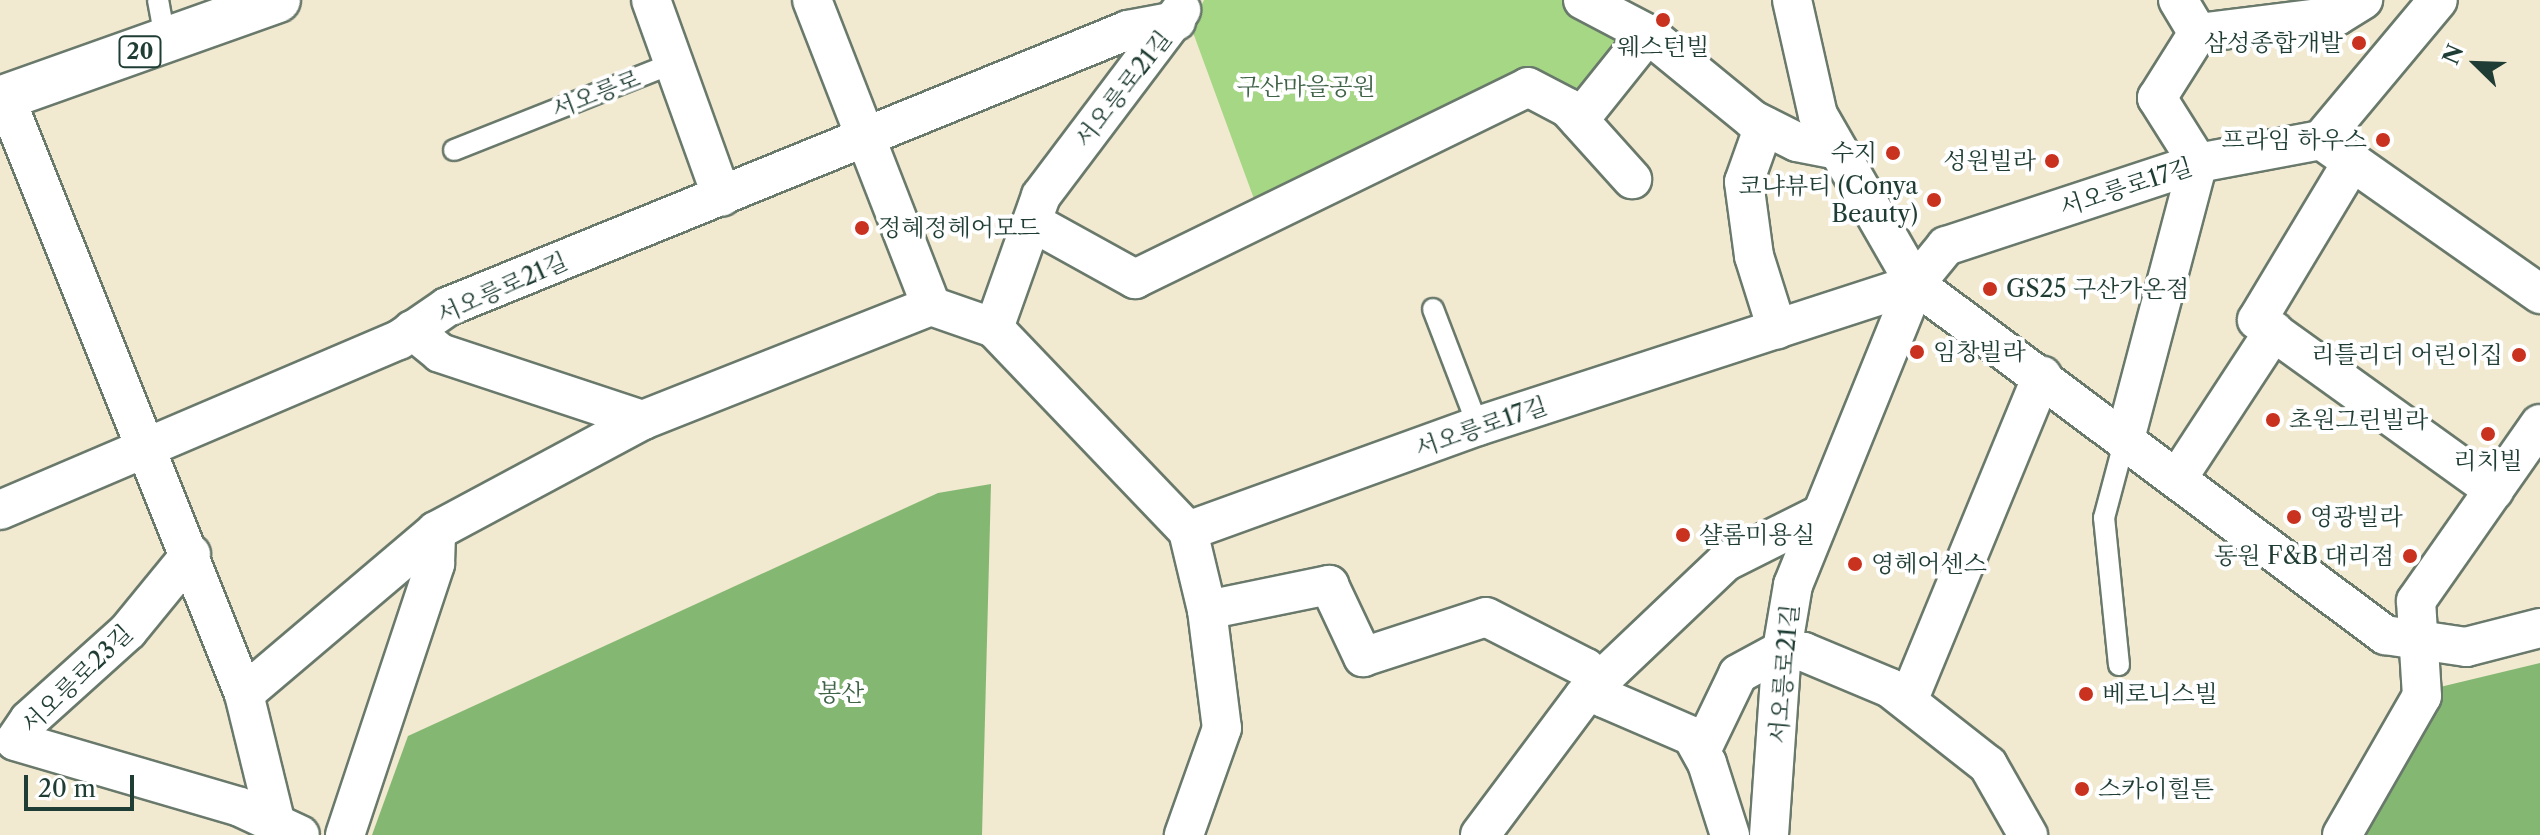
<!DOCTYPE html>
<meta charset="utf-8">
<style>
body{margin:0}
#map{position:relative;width:2540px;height:835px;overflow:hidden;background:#f2e9d1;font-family:"Libre Caslon Text","Noto Serif KR",serif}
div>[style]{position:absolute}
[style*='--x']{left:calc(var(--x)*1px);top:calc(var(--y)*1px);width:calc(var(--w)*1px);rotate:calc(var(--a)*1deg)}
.green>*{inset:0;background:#a5d785}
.forest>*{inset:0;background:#84b872}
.roads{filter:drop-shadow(2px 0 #69796b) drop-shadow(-2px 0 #69796b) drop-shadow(0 2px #69796b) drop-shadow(0 -2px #69796b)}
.service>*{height:20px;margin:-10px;padding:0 10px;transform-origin:10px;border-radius:10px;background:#fff}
.minor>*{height:38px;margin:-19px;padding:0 19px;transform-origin:19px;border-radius:19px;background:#fff}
.primary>*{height:44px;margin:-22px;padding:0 22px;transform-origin:22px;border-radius:22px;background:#fff}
.dots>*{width:22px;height:22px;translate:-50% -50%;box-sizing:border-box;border:4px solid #fff;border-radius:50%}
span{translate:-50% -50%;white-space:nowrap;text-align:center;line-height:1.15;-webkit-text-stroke:8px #fff;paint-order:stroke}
.shield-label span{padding:2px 6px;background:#fff;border:2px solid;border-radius:6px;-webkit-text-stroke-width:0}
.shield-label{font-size:22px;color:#1f3d34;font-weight:700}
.poi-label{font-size:24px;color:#1f3d34}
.right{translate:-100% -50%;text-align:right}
.left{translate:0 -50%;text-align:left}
.park-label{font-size:24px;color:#406448}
.street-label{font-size:24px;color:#1f3d34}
.north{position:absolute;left:2436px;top:24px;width:80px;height:80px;-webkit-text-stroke:6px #fff;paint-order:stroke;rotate:293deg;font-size:22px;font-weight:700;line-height:32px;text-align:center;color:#1f3d34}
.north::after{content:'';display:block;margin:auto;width:28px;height:36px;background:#1f3d34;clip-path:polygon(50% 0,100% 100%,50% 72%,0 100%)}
.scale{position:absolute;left:24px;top:775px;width:110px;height:36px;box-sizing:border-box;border:4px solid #1f3d34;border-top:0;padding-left:10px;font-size:24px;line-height:28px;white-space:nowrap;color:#1f3d34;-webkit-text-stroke:6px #fff;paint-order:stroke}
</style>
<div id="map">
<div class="green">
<div style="clip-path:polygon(1204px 0,1578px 0,1627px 39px,1576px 106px,1565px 93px,1257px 207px,1191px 27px)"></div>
</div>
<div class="forest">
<div style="clip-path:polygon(991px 484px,982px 835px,372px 835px,408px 736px,938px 493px)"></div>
<div style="clip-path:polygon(2540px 663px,2540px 835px,2355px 835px,2440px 687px)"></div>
</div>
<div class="roads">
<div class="service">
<div style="--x:158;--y:0;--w:44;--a:79.5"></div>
<div style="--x:454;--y:150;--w:237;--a:-21.6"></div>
<div style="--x:1433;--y:309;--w:125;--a:69"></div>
<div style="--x:2119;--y:665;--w:148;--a:-95.8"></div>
<div style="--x:2104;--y:518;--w:82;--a:-75.1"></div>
</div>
<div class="minor">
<div style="--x:651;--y:0;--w:209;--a:70.2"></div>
<div style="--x:812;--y:0;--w:328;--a:68.7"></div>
<div style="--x:1583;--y:0;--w:73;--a:27.6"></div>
<div style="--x:1648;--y:34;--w:136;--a:39.3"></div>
<div style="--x:1753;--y:120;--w:49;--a:26.6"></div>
<div style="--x:1797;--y:142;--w:38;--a:11"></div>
<div style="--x:1792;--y:0;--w:118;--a:77.3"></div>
<div style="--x:1818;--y:115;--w:195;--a:60.1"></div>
<div style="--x:1915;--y:284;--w:587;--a:36.75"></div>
<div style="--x:2385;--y:635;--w:82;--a:8.4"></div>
<div style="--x:2466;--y:647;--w:76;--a:-14.4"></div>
<div style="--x:2178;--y:0;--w:39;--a:59"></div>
<div style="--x:2198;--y:33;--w:140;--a:-7"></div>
<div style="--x:2337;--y:16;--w:31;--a:-32"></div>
<div style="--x:5;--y:97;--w:643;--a:68.18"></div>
<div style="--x:244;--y:694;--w:134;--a:76.2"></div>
<div style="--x:1579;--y:120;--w:110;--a:-51.3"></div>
<div style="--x:1764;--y:126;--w:59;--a:109.7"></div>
<div style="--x:1744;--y:182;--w:75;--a:82.3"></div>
<div style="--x:1754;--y:256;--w:77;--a:72.5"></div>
<div style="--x:2321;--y:140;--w:182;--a:-50.1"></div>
<div style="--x:2352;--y:162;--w:184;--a:121"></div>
<div style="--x:2257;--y:320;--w:292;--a:35.7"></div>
<div style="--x:1032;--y:222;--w:118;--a:29"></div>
<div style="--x:1135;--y:279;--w:437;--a:-26"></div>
<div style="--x:1528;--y:87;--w:45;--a:27.7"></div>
<div style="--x:1568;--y:108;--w:96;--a:48"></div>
<div style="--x:994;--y:328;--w:140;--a:-70.4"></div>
<div style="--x:1041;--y:196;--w:233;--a:-53"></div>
<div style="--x:412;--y:330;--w:36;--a:39"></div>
<div style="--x:440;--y:353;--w:214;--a:18.3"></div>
<div style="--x:2125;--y:439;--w:285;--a:-75.2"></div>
<div style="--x:2198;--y:163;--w:77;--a:-122.2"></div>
<div style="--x:2157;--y:98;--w:77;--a:-57.8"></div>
<div style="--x:2177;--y:479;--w:177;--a:-56.8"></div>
<div style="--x:0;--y:510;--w:434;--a:-23.1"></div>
<div style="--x:399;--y:340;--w:58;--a:-34.5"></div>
<div style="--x:447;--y:307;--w:735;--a:-22.13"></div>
<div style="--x:1128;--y:30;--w:49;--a:-10.6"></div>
<div style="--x:1188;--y:531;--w:308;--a:-19.9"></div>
<div style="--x:1478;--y:426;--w:459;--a:-18"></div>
<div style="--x:191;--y:554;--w:99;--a:129.3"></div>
<div style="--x:128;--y:631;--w:133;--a:138"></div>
<div style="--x:29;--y:720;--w:25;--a:124"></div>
<div style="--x:15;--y:741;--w:234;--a:16.3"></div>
<div style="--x:240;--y:807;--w:66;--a:25"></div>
<div style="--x:1207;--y:610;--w:125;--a:-11.6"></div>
<div style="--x:1329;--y:585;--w:80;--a:64.7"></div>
<div style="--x:1363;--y:657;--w:129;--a:-18"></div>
<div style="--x:1486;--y:617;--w:112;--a:27"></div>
<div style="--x:1586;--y:668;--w:35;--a:59"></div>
<div style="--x:1604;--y:698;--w:96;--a:23.4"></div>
<div style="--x:1692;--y:736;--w:31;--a:61"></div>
<div style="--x:1707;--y:763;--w:76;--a:72.3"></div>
<div style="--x:244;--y:694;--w:252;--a:-40.3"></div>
<div style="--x:436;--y:531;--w:235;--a:-28.2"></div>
<div style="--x:643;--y:420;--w:310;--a:-21.6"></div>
<div style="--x:931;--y:306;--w:67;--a:19.2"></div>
<div style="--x:994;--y:328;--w:281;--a:46.3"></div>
<div style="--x:1188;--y:531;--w:81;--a:76.5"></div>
<div style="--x:1207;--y:610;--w:119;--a:82.8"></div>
<div style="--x:1222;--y:728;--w:114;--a:109.6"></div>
<div style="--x:1908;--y:701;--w:352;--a:-67.6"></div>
<div style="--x:1701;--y:751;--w:85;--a:-64.3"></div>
<div style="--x:1738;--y:674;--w:50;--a:-28.6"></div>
<div style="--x:1782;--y:650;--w:22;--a:5"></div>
<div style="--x:1804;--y:652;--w:93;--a:22.7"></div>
<div style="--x:1890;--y:688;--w:125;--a:38.2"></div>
<div style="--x:1988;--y:765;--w:81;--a:60.3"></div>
<div style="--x:345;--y:835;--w:286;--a:-71.6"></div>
<div style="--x:435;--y:564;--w:33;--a:-88"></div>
<div style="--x:1480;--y:835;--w:174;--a:-53.2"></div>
<div style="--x:1584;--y:696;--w:195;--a:-43.5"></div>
<div style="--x:1725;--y:562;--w:103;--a:-26.6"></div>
<div style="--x:1769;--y:835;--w:185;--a:-86"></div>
<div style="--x:1782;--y:650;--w:66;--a:-80.4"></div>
<div style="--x:1793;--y:585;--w:325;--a:-67.9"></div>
<div style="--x:1915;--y:284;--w:49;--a:-50.8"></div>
<div style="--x:1946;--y:246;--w:265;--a:-18.2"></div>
<div style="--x:2198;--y:163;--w:125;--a:-10.6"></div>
<div style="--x:2321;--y:140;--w:268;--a:35.1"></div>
<div style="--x:2342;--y:835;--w:160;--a:-60.1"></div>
<div style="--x:2422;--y:696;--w:95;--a:-93.6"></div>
<div style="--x:2416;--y:601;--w:216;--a:-55"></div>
</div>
<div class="primary">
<div style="--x:0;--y:99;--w:295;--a:-19.6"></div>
</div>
</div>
<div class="dots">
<div style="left:1663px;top:20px;background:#c8321e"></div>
<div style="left:2359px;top:43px;background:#c8321e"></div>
<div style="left:2383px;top:140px;background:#c8321e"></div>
<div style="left:1893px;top:153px;background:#c8321e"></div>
<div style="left:2052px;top:161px;background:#c8321e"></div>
<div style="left:1934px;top:200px;background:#c8321e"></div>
<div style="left:862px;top:228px;background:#c8321e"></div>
<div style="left:1990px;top:289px;background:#c8321e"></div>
<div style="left:1917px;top:352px;background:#c8321e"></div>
<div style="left:2519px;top:355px;background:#c8321e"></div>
<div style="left:2273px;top:420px;background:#c8321e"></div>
<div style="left:2488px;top:434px;background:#c8321e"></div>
<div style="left:2294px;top:517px;background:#c8321e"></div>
<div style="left:1683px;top:535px;background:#c8321e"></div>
<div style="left:2410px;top:556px;background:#c8321e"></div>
<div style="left:1855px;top:564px;background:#c8321e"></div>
<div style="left:2086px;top:694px;background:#c8321e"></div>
<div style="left:2082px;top:789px;background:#c8321e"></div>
</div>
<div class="shield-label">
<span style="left:140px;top:52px">20</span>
</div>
<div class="poi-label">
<span class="right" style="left:2343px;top:43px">삼성종합개발</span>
<span style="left:1663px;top:47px">웨스턴빌</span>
<span class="right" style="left:2367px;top:140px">프라임 하우스</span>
<span class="right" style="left:1877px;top:153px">수지</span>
<span class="right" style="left:2036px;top:161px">성원빌라</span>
<span class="right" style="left:1918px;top:200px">코냐뷰티 (Conya<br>Beauty)</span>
<span class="left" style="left:878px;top:228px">정혜정헤어모드</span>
<span class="left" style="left:2006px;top:289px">GS25 구산가온점</span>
<span class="left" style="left:1933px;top:352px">임창빌라</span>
<span class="right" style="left:2503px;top:355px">리틀리더 어린이집</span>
<span class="left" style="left:2289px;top:420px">초원그린빌라</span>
<span style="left:2488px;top:461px">리치빌</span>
<span class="left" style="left:2310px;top:517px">영광빌라</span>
<span class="left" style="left:1699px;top:535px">샬롬미용실</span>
<span class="right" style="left:2394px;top:556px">동원 F&amp;B 대리점</span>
<span class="left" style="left:1871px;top:564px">영헤어센스</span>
<span class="left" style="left:2102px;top:694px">베로니스빌</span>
<span class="left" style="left:2098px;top:789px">스카이힐튼</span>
</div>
<div class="park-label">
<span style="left:1306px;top:87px">구산마을공원</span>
<span style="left:841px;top:693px">봉산</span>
</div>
<div class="street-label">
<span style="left:1123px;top:89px;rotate:-52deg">서오릉로21길</span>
<span style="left:596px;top:94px;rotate:-21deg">서오릉로</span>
<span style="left:2126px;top:187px;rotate:-18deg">서오릉로17길</span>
<span style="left:502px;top:288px;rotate:-24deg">서오릉로21길</span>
<span style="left:1481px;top:427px;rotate:-19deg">서오릉로17길</span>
<span style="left:1784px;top:674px;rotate:-85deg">서오릉로21길</span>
<span style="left:77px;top:679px;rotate:-44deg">서오릉로23길</span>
</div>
<div class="north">N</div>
<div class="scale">20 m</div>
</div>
